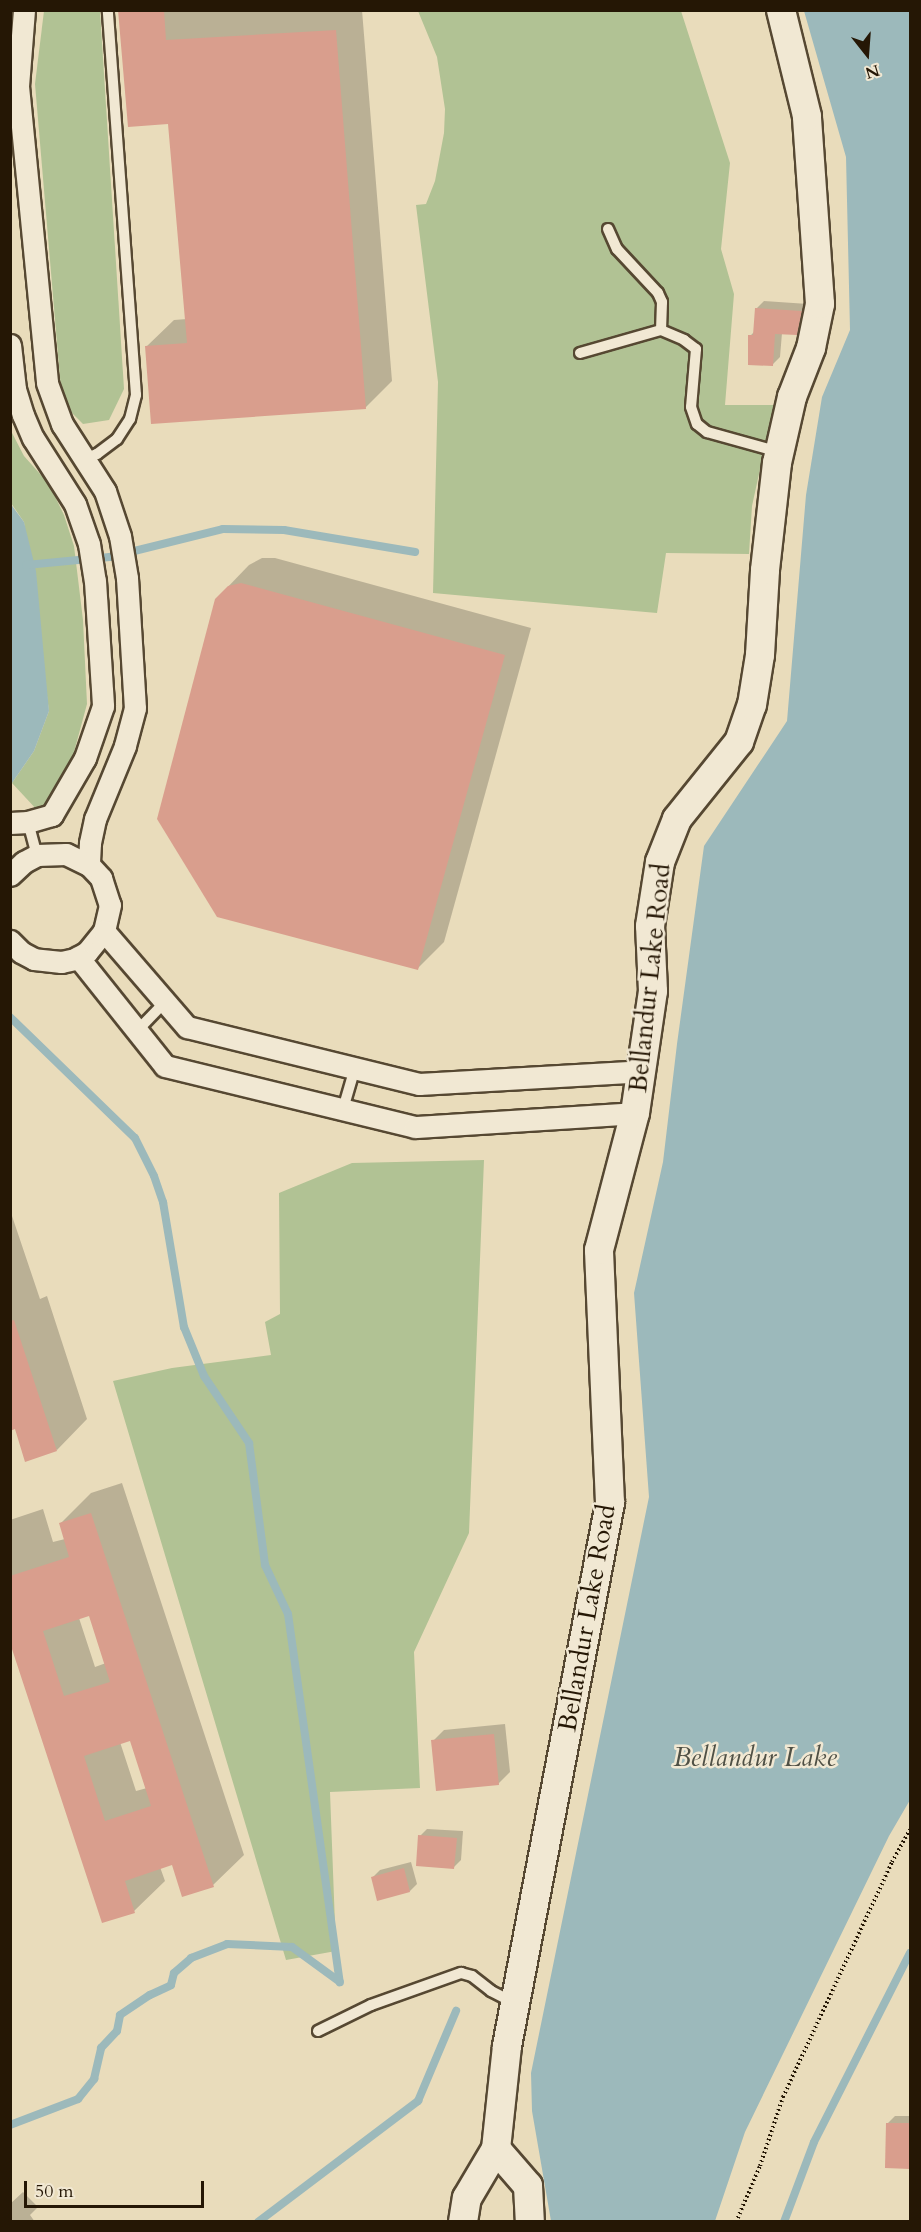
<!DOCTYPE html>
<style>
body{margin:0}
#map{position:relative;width:921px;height:2232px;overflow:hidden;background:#e9dcbb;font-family:Cardo,serif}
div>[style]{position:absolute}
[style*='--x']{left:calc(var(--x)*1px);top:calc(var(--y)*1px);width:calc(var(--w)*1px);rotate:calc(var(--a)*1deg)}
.green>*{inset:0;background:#b1c294}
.water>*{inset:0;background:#9cb9bb}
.shadow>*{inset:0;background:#0003}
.stream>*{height:8px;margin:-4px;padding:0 4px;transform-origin:4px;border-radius:4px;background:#9cb9bb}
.building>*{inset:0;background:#d99e8d}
.path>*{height:4px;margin-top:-2px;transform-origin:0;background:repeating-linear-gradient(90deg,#251705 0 1.5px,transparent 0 4.5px)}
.roads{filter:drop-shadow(2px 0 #564832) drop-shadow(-2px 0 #564832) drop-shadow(0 2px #564832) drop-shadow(0 -2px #564832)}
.lane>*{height:10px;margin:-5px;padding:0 5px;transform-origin:5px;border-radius:5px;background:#f1e8d3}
.street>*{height:21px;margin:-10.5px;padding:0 10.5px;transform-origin:10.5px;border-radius:10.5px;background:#f1e8d3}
.secondary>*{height:28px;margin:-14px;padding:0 14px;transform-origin:14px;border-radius:14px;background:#f1e8d3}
span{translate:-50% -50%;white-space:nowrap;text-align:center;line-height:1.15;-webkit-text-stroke:5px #f1e8d3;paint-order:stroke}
.street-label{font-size:26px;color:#251705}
.water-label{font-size:27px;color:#4f5045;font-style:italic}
.frame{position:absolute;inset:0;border:12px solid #251705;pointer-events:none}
.north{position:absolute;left:837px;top:24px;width:60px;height:60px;-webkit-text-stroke:4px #f1e8d3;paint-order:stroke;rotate:163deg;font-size:16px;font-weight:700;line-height:24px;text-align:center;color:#251705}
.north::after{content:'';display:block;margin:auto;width:21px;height:27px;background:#251705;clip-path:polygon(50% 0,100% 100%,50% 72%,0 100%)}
.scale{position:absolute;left:24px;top:2181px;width:180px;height:27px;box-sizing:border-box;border:3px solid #251705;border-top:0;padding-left:8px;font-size:18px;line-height:21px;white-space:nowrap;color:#251705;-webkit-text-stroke:4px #f1e8d3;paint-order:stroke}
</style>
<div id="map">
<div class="green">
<div style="clip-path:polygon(44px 11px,100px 11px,124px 389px,109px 420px,83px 424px,67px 408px,61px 390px,35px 84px)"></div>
<div style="clip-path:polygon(418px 11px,681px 11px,730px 163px,721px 249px,734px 294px,725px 405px,774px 405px,752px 506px,749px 554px,666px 553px,657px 613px,433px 593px,438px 382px,416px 205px,426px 204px,435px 181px,444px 133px,445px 109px,437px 57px)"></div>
<div style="clip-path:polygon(10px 429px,24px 456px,49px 484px,64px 515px,74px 546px,83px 620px,87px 704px,71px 763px,48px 803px,38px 811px,12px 783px,34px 751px,49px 711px,24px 522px,11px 503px)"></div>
<div style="clip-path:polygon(484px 1160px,469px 1533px,414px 1652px,420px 1788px,330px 1792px,336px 1951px,286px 1960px,113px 1381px,172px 1368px,271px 1355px,265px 1322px,280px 1314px,279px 1193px,352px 1163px)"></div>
</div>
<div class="water">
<div style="clip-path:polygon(804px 11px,910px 11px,910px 1800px,889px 1836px,745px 2132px,715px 2221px,551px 2221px,532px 2111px,531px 2073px,649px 1497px,634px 1293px,663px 1162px,677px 1044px,704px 846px,787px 721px,806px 495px,822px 397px,850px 330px,846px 157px)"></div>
<div style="clip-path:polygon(10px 503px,24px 522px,36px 571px,49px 711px,34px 751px,12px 783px)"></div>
</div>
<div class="shadow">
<div style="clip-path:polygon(120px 10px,362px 10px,392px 381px,365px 408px,147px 346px,174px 320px,187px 319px,169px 122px)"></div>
<div style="clip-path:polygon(764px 301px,808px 304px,804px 326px,796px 334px,782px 333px,780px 357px,773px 364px,750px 336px,755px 331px,756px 309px)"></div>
<div style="clip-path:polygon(262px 558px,275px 558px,531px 628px,444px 942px,417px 969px,222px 593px,249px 565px)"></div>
<div style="clip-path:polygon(10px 1210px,40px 1299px,47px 1296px,87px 1419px,57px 1450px,16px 1428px,10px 1429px)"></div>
<div style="clip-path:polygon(evenodd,122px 1483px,244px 1855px,213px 1885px,173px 1863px,160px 1867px,165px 1881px,134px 1911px,10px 1638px,10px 1520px,43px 1509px,53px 1542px,65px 1539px,60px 1524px,91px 1493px,122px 1483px,90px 1614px,106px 1663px,95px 1667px,79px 1618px,90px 1614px,122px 1483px,131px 1739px,147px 1788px,136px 1791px,120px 1742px,131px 1739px)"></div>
<div style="clip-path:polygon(505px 1724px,510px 1772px,498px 1784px,433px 1741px,444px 1730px)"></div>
<div style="clip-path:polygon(427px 1829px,463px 1831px,461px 1860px,454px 1867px,420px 1836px)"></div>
<div style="clip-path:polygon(411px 1862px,417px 1884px,410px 1891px,372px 1878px,380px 1870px)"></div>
<div style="clip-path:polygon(895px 2116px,910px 2116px,910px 2167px,887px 2167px,888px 2123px)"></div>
<div style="clip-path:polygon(23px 2192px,38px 2207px,30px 2215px,35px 2222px,10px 2222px,10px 2204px)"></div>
</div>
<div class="stream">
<div style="--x:26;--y:565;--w:84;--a:-5.4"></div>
<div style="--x:110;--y:557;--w:116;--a:-13.9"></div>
<div style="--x:223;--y:529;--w:61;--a:0.9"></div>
<div style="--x:284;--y:530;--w:133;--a:9.5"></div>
<div style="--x:10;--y:1017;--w:174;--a:44.1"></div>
<div style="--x:135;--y:1138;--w:42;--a:63.4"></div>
<div style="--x:154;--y:1176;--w:28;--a:71"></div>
<div style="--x:163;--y:1202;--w:127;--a:80.5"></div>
<div style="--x:184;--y:1327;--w:53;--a:67.8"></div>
<div style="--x:204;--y:1376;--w:81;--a:56.1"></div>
<div style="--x:249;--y:1443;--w:123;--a:82.5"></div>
<div style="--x:265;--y:1565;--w:54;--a:64.9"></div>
<div style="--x:288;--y:1614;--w:372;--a:82"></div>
<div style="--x:10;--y:2125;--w:73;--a:-20.9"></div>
<div style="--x:78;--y:2099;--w:26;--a:-51"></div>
<div style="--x:94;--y:2079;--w:32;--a:-77"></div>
<div style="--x:101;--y:2048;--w:23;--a:-47"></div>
<div style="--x:117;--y:2031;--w:16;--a:-79"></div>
<div style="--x:120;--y:2015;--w:36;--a:-34"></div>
<div style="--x:150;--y:1995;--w:23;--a:-25"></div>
<div style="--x:171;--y:1985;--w:12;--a:-76"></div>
<div style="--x:174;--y:1973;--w:23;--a:-41"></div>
<div style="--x:191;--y:1958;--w:39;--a:-21"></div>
<div style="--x:227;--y:1944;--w:65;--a:2.6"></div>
<div style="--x:292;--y:1947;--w:59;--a:36.1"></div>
<div style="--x:258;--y:2222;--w:201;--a:-37.1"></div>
<div style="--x:418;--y:2101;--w:98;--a:-67.1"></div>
<div style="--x:784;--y:2222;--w:85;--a:-69.4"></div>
<div style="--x:814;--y:2142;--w:212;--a:-63.1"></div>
</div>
<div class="building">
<div style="clip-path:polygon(118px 10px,164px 10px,166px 40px,336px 30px,366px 409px,151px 424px,145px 346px,187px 343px,168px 124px,128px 127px)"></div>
<div style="clip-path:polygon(755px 308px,802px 311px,797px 335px,775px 334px,773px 366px,748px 365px,748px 335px,753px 335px)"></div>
<div style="clip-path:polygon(241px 583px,505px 655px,418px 970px,217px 917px,157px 819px,215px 599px,228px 586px)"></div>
<div style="clip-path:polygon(14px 1320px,57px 1451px,25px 1462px,15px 1429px,10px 1431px,10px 1321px)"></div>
<div style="clip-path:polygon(evenodd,91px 1513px,214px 1887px,182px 1897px,172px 1865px,125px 1881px,135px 1913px,102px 1923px,10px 1643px,10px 1576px,69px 1557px,59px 1523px,91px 1513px,89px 1616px,110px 1682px,64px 1696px,43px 1631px,89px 1616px,91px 1513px,130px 1741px,151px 1806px,105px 1821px,84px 1756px,130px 1741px)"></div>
<div style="clip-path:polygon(494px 1734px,499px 1785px,436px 1791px,431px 1740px)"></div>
<div style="clip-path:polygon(418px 1835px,457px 1838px,454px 1869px,416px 1866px)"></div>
<div style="clip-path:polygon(404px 1868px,410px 1892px,377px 1901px,371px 1877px)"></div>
<div style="clip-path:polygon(886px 2123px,910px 2123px,910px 2169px,885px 2168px)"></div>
</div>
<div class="path">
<div style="--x:736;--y:2222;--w:61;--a:-66.8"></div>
<div style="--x:760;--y:2166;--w:73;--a:-71.6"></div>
<div style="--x:783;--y:2097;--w:259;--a:-65.1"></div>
<div style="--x:892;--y:1862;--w:37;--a:-61"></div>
</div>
<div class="roads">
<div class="lane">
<div style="--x:608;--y:229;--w:22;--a:66"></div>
<div style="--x:617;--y:249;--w:60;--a:47"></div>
<div style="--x:658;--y:293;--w:10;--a:66"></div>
<div style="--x:662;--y:302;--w:28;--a:92"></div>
<div style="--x:661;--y:330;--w:25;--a:23"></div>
<div style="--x:684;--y:340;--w:15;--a:37"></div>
<div style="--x:696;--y:349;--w:58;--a:94.9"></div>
<div style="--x:691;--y:407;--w:18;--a:71"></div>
<div style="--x:697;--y:424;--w:13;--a:39"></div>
<div style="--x:707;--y:432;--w:75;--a:15.5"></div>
<div style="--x:580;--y:353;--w:84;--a:-15.9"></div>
<div style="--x:85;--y:459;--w:13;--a:-23"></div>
<div style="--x:97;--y:454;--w:25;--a:-37"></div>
<div style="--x:117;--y:439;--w:24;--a:-57"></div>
<div style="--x:130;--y:419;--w:25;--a:-76"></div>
<div style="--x:136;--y:395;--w:386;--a:-94.2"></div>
<div style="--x:28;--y:822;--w:34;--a:75"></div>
<div style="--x:137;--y:1031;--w:40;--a:-46"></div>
<div style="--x:343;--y:1109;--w:43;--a:-73.7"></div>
<div style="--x:318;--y:2031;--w:59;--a:-26.1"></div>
<div style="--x:371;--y:2005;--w:96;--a:-19.6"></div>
<div style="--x:461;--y:1973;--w:11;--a:15"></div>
<div style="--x:472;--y:1976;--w:24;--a:38"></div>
<div style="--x:491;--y:1991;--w:27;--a:27"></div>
</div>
<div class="street">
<div style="--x:24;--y:10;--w:76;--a:94.5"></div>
<div style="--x:18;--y:86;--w:298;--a:84.4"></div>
<div style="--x:47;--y:383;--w:44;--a:69.9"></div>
<div style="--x:62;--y:424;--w:80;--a:57.3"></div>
<div style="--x:105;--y:491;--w:47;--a:71.6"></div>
<div style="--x:120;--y:536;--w:43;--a:80.5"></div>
<div style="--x:127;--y:578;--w:130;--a:86.5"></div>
<div style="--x:135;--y:708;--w:39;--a:105"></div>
<div style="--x:125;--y:746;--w:79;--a:112.3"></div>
<div style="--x:95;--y:819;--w:25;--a:102"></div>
<div style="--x:90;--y:843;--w:22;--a:93"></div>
<div style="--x:10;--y:345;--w:44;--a:83.5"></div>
<div style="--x:15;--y:389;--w:27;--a:73"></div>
<div style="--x:23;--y:415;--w:25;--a:67"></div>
<div style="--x:33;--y:438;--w:78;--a:57.5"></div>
<div style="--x:75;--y:504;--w:42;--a:70.7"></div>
<div style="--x:89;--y:544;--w:37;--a:81"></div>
<div style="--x:95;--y:581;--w:125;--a:86.3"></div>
<div style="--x:103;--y:706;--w:55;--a:109.1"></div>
<div style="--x:85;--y:758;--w:66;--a:120.1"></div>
<div style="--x:52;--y:815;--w:25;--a:164"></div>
<div style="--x:28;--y:822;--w:18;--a:177"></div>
<div style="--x:10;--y:875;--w:19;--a:-43"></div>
<div style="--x:24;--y:862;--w:15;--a:-28"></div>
<div style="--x:37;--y:855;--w:29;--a:-2"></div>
<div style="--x:66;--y:854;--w:25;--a:26"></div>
<div style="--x:89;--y:865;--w:18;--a:47"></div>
<div style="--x:101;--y:878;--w:28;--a:72"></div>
<div style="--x:110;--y:905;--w:27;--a:103"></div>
<div style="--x:104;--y:931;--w:27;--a:129"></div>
<div style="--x:87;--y:952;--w:14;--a:150"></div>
<div style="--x:75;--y:959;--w:14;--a:168"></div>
<div style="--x:61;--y:962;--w:27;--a:-174"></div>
<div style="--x:34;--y:959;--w:15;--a:-152"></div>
<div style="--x:21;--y:952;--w:16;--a:-135"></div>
<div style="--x:104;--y:931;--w:127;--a:49.2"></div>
<div style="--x:187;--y:1027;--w:239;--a:13.8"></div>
<div style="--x:419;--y:1084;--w:223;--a:-3.3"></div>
<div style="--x:78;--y:957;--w:139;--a:51.4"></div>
<div style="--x:165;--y:1066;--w:257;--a:13.7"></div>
<div style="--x:415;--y:1127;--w:220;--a:-3.6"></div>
</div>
<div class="secondary">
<div style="--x:496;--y:2149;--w:49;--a:49.1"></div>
<div style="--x:528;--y:2186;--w:36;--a:87"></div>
<div style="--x:463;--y:2222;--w:24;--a:-81"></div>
<div style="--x:467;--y:2198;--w:57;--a:-59.4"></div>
<div style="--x:496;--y:2149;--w:104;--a:-83.9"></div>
<div style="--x:507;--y:2046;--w:553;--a:-79.26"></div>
<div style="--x:610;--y:1503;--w:253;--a:-92.5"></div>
<div style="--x:599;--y:1250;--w:142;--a:-75.3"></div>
<div style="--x:635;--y:1113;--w:123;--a:-81.6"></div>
<div style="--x:653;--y:991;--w:65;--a:-92.6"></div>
<div style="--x:650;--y:926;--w:65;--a:-81.1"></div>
<div style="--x:660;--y:862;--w:46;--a:-68.4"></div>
<div style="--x:677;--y:819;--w:99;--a:-51.2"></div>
<div style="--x:739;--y:742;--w:39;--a:-71"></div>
<div style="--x:752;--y:705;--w:51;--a:-80.9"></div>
<div style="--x:760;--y:655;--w:85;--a:-86.6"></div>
<div style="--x:765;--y:570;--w:108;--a:-83.6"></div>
<div style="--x:777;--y:463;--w:68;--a:-77.2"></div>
<div style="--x:792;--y:397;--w:53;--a:-68.8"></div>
<div style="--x:811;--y:348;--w:45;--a:-78.4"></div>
<div style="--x:820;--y:304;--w:188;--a:-94"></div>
<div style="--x:807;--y:116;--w:109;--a:-103.8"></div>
</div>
</div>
<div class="street-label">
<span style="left:650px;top:978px;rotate:-84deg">Bellandur Lake Road</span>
<span style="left:587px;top:1618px;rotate:-80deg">Bellandur Lake Road</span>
</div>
<div class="water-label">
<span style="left:755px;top:1758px">Bellandur Lake</span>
</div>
<div class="frame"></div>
<div class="north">N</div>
<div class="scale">50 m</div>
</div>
